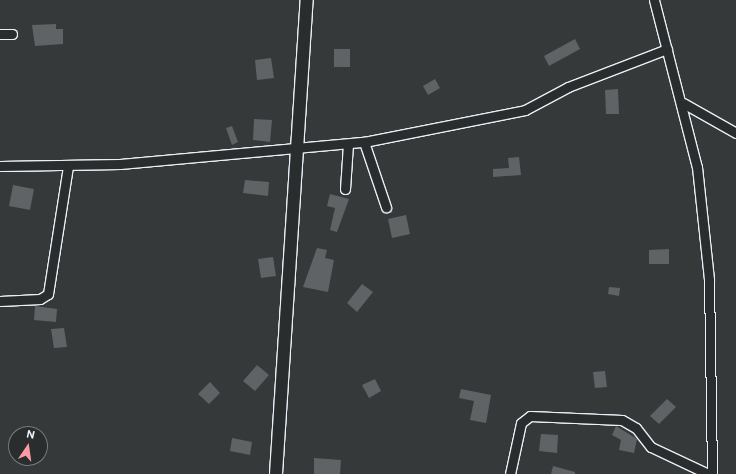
<!DOCTYPE html>
<style>
body{margin:0}
#map{position:relative;width:736px;height:474px;overflow:hidden;background:#35393a;font-family:"Balsamiq Sans",sans-serif}
div>[style]{position:absolute}
[style*='--x']{left:calc(var(--x)*1px);top:calc(var(--y)*1px);width:calc(var(--w)*1px);rotate:calc(var(--a)*1deg)}
.building>*{inset:0;background:#5f6365}
.roads{filter:drop-shadow(1px 0 #e8f1f8) drop-shadow(-1px 0 #e8f1f8) drop-shadow(0 1px #e8f1f8) drop-shadow(0 -1px #e8f1f8)}
.minor>*{height:9px;margin:-4.5px;padding:0 4.5px;transform-origin:4.5px;border-radius:4.5px;background:#2a2d2e}
.tertiary>*{height:12px;margin:-6px;padding:0 6px;transform-origin:6px;border-radius:6px;background:#2a2d2e}
span{translate:-50% -50%;white-space:nowrap;text-align:center;line-height:1.15;-webkit-text-stroke:3px #2a2d2e;paint-order:stroke}
.north{position:absolute;left:8px;top:426px;width:40px;height:40px;box-sizing:border-box;background:#2a2d2e;border:1px solid #767b7f;border-radius:50%;rotate:13deg;font-size:11px;font-weight:700;line-height:16px;text-align:center;color:#e8f1f8}
.north::after{content:'';display:block;margin:auto;width:14px;height:18px;background:#ff9aa2;clip-path:polygon(50% 0,100% 100%,50% 72%,0 100%)}
</style>
<div id="map">
<div class="building">
<div style="clip-path:polygon(56px 24px,56px 29px,63px 29px,63px 44px,35px 46px,32px 25px)"></div>
<div style="clip-path:polygon(575px 39px,580px 49px,549px 66px,544px 56px)"></div>
<div style="clip-path:polygon(334px 49px,350px 49px,350px 67px,334px 67px)"></div>
<div style="clip-path:polygon(271px 58px,274px 78px,257px 80px,255px 60px)"></div>
<div style="clip-path:polygon(435px 79px,440px 88px,428px 95px,423px 86px)"></div>
<div style="clip-path:polygon(618px 89px,619px 114px,606px 114px,605px 90px)"></div>
<div style="clip-path:polygon(254px 119px,272px 120px,270px 142px,253px 140px)"></div>
<div style="clip-path:polygon(232px 126px,238px 142px,232px 145px,226px 128px)"></div>
<div style="clip-path:polygon(519px 157px,521px 175px,493px 177px,493px 169px,509px 168px,508px 158px)"></div>
<div style="clip-path:polygon(245px 180px,269px 182px,268px 196px,243px 193px)"></div>
<div style="clip-path:polygon(13px 185px,34px 189px,30px 210px,9px 206px)"></div>
<div style="clip-path:polygon(330px 194px,349px 199px,337px 232px,330px 230px,335px 208px,327px 206px)"></div>
<div style="clip-path:polygon(406px 215px,410px 234px,392px 238px,388px 219px)"></div>
<div style="clip-path:polygon(317px 248px,327px 250px,325px 258px,334px 260px,328px 292px,303px 287px)"></div>
<div style="clip-path:polygon(669px 249px,669px 264px,649px 264px,649px 250px)"></div>
<div style="clip-path:polygon(273px 257px,276px 276px,261px 278px,258px 259px)"></div>
<div style="clip-path:polygon(362px 284px,373px 292px,357px 312px,347px 303px)"></div>
<div style="clip-path:polygon(609px 287px,620px 288px,619px 296px,608px 294px)"></div>
<div style="clip-path:polygon(35px 306px,57px 309px,56px 322px,34px 320px)"></div>
<div style="clip-path:polygon(64px 328px,67px 347px,54px 348px,51px 329px)"></div>
<div style="clip-path:polygon(257px 365px,269px 375px,255px 391px,243px 381px)"></div>
<div style="clip-path:polygon(605px 371px,607px 387px,595px 388px,593px 372px)"></div>
<div style="clip-path:polygon(375px 379px,381px 391px,369px 398px,362px 385px)"></div>
<div style="clip-path:polygon(210px 382px,220px 393px,209px 404px,198px 394px)"></div>
<div style="clip-path:polygon(461px 389px,491px 395px,486px 423px,470px 420px,474px 401px,459px 398px)"></div>
<div style="clip-path:polygon(667px 399px,676px 407px,659px 424px,650px 416px)"></div>
<div style="clip-path:polygon(616px 426px,637px 439px,634px 453px,619px 450px,621px 440px,612px 435px)"></div>
<div style="clip-path:polygon(541px 434px,558px 435px,557px 453px,539px 451px)"></div>
<div style="clip-path:polygon(232px 438px,252px 442px,250px 455px,230px 451px)"></div>
<div style="clip-path:polygon(314px 458px,341px 460px,340px 474px,314px 474px)"></div>
<div style="clip-path:polygon(553px 466px,575px 472px,575px 474px,551px 474px)"></div>
</div>
<div class="roads">
<div class="minor">
<div style="--x:654;--y:0;--w:172;--a:75.6"></div>
<div style="--x:697;--y:167;--w:114;--a:83.9"></div>
<div style="--x:709;--y:280;--w:194;--a:89.1"></div>
<div style="--x:0;--y:34;--w:12;--a:0"></div>
<div style="--x:683;--y:103;--w:61;--a:29.5"></div>
<div style="--x:364;--y:142;--w:69;--a:71.3"></div>
<div style="--x:0;--y:166;--w:120;--a:-1"></div>
<div style="--x:120;--y:164;--w:245;--a:-5.2"></div>
<div style="--x:364;--y:142;--w:164;--a:-11.2"></div>
<div style="--x:525;--y:110;--w:49;--a:-28.1"></div>
<div style="--x:568;--y:87;--w:106;--a:-21"></div>
<div style="--x:345;--y:189;--w:45;--a:-86.2"></div>
<div style="--x:0;--y:301;--w:40;--a:-2.9"></div>
<div style="--x:40;--y:299;--w:9;--a:-32"></div>
<div style="--x:48;--y:294;--w:130;--a:-81.1"></div>
<div style="--x:510;--y:474;--w:52;--a:-77.8"></div>
<div style="--x:521;--y:423;--w:11;--a:-38"></div>
<div style="--x:530;--y:416;--w:92;--a:2.5"></div>
<div style="--x:622;--y:420;--w:16;--a:30"></div>
<div style="--x:636;--y:428;--w:24;--a:52"></div>
<div style="--x:651;--y:447;--w:63;--a:25.3"></div>
</div>
<div class="tertiary">
<div style="--x:276;--y:474;--w:475;--a:-86.3"></div>
</div>
</div>
<div class="north">N</div>
</div>
